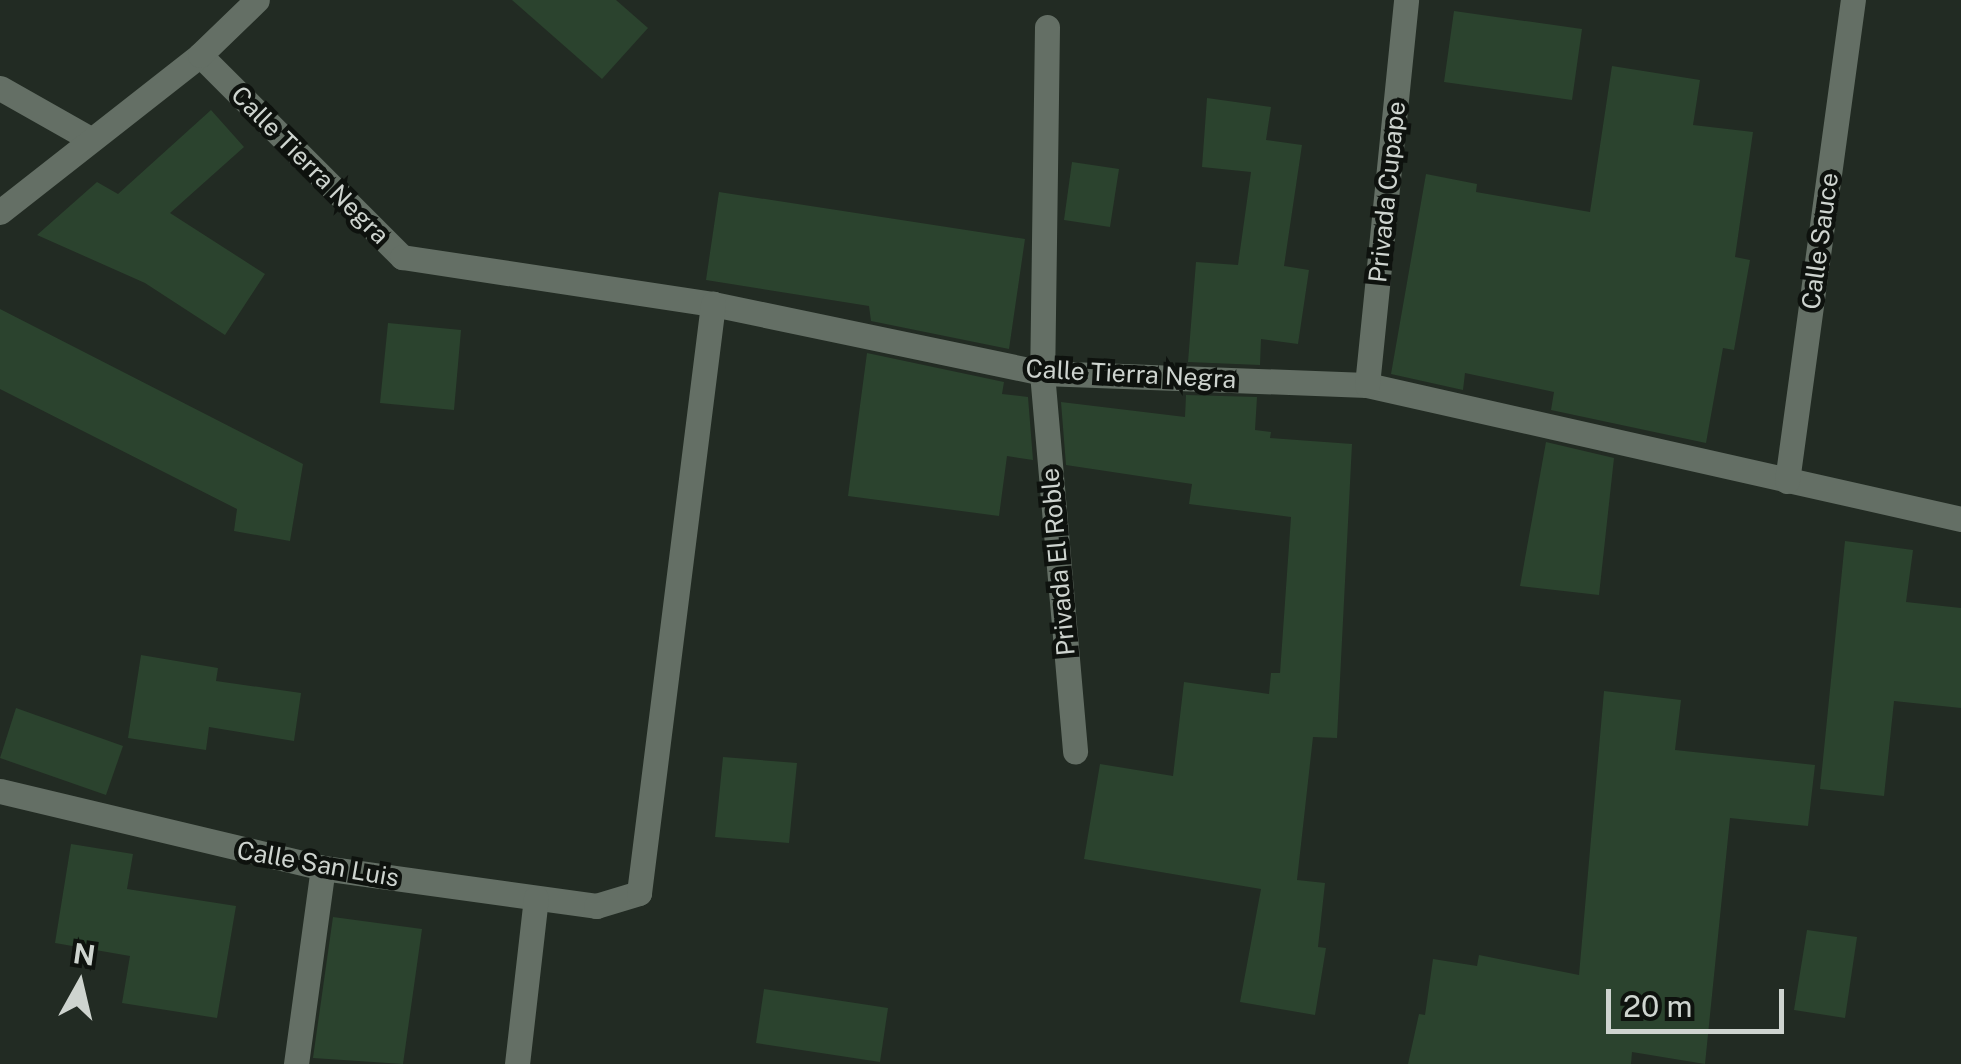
<!DOCTYPE html>
<style>
body{margin:0}
#map{position:relative;width:1961px;height:1064px;overflow:hidden;background:#222b23;font-family:"Public Sans",sans-serif}
div>[style]{position:absolute}
[style*='--x']{left:calc(var(--x)*1px);top:calc(var(--y)*1px);width:calc(var(--w)*1px);rotate:calc(var(--a)*1deg)}
.building>*{inset:0;background:#2b432e}
.street>*{height:25px;margin:-12.5px;padding:0 12.5px;transform-origin:12.5px;border-radius:12.5px;background:#646f65}
.secondary>*{height:25px;margin:-12.5px;padding:0 12.5px;transform-origin:12.5px;border-radius:12.5px;background:#646f65}
span{translate:-50% -50%;white-space:nowrap;text-align:center;line-height:1.15;-webkit-text-stroke:9px #0e120e;paint-order:stroke}
.street-label{font-size:25px;color:#ced4cf}
.north{position:absolute;left:30px;top:934px;width:100px;height:100px;-webkit-text-stroke:8px #0e120e;paint-order:stroke;rotate:8deg;font-size:28px;font-weight:700;line-height:40px;text-align:center;color:#ced4cf}
.north::after{content:'';display:block;margin:auto;width:35px;height:45px;background:#ced4cf;clip-path:polygon(50% 0,100% 100%,50% 72%,0 100%)}
.scale{position:absolute;left:1606px;top:989px;width:178px;height:45px;box-sizing:border-box;border:5px solid #ced4cf;border-top:0;padding-left:12px;font-size:30px;line-height:35px;white-space:nowrap;color:#ced4cf;-webkit-text-stroke:8px #0e120e;paint-order:stroke}
</style>
<div id="map">
<div class="building">
<div style="clip-path:polygon(512px 0,616px 0,648px 28px,602px 79px)"></div>
<div style="clip-path:polygon(1454px 11px,1582px 29px,1572px 100px,1444px 82px)"></div>
<div style="clip-path:polygon(1612px 66px,1700px 80px,1693px 125px,1753px 132px,1735px 257px,1750px 260px,1734px 350px,1723px 348px,1706px 443px,1551px 410px,1554px 392px,1465px 373px,1463px 390px,1391px 374px,1426px 174px,1477px 184px,1476px 192px,1590px 212px)"></div>
<div style="clip-path:polygon(1207px 98px,1271px 107px,1266px 140px,1302px 145px,1284px 266px,1309px 270px,1298px 344px,1261px 339px,1260px 365px,1188px 362px,1196px 262px,1238px 265px,1251px 172px,1202px 167px)"></div>
<div style="clip-path:polygon(211px 110px,244px 147px,170px 213px,265px 274px,225px 335px,145px 283px,37px 235px,97px 182px,118px 194px)"></div>
<div style="clip-path:polygon(1072px 162px,1119px 169px,1110px 227px,1064px 220px)"></div>
<div style="clip-path:polygon(719px 192px,1025px 239px,1009px 349px,871px 321px,869px 306px,706px 280px)"></div>
<div style="clip-path:polygon(0 309px,303px 464px,290px 541px,234px 531px,237px 509px,0 389px)"></div>
<div style="clip-path:polygon(388px 323px,461px 330px,454px 410px,380px 403px)"></div>
<div style="clip-path:polygon(867px 353px,1004px 382px,1002px 394px,1028px 397px,1033px 460px,1007px 456px,999px 516px,848px 496px)"></div>
<div style="clip-path:polygon(1186px 395px,1257px 397px,1255px 430px,1271px 432px,1270px 438px,1352px 444px,1337px 738px,1313px 737px,1297px 880px,1325px 883px,1318px 947px,1326px 948px,1315px 1015px,1240px 1002px,1261px 889px,1084px 859px,1100px 764px,1173px 776px,1184px 682px,1269px 694px,1271px 673px,1280px 673px,1291px 517px,1189px 504px,1192px 484px,1066px 465px,1061px 402px,1185px 417px)"></div>
<div style="clip-path:polygon(1546px 442px,1614px 458px,1599px 595px,1520px 586px)"></div>
<div style="clip-path:polygon(1845px 541px,1913px 550px,1906px 602px,1961px 608px,1961px 708px,1894px 701px,1884px 796px,1820px 789px)"></div>
<div style="clip-path:polygon(141px 655px,218px 668px,216px 681px,301px 693px,294px 741px,209px 727px,206px 750px,128px 738px)"></div>
<div style="clip-path:polygon(1604px 691px,1681px 700px,1675px 750px,1815px 765px,1808px 826px,1730px 818px,1705px 1064px,1632px 1052px,1631px 1064px,1408px 1064px,1419px 1014px,1425px 1015px,1433px 959px,1477px 966px,1479px 955px,1579px 975px)"></div>
<div style="clip-path:polygon(16px 708px,123px 746px,106px 795px,0 758px)"></div>
<div style="clip-path:polygon(723px 757px,797px 763px,789px 843px,715px 837px)"></div>
<div style="clip-path:polygon(71px 844px,133px 854px,127px 889px,236px 906px,217px 1018px,122px 1003px,130px 956px,55px 943px)"></div>
<div style="clip-path:polygon(333px 917px,422px 929px,403px 1064px,313px 1058px)"></div>
<div style="clip-path:polygon(1807px 930px,1857px 937px,1845px 1018px,1794px 1010px)"></div>
<div style="clip-path:polygon(764px 989px,888px 1008px,880px 1062px,756px 1043px)"></div>
</div>
<div class="street">
<div style="--x:1047;--y:27;--w:346;--a:90.8"></div>
<div style="--x:1042;--y:373;--w:380;--a:85"></div>
<div style="--x:200;--y:55;--w:286;--a:45"></div>
<div style="--x:402;--y:257;--w:315;--a:8.6"></div>
<div style="--x:713;--y:304;--w:336;--a:11.8"></div>
<div style="--x:1042;--y:373;--w:325;--a:2.1"></div>
<div style="--x:1367;--y:385;--w:609;--a:12.71"></div>
<div style="--x:0;--y:88;--w:103;--a:29.5"></div>
<div style="--x:1367;--y:385;--w:387;--a:-84.2"></div>
<div style="--x:1787;--y:481;--w:486;--a:-82.2"></div>
<div style="--x:0;--y:791;--w:332;--a:13.4"></div>
<div style="--x:323;--y:868;--w:276;--a:7.9"></div>
<div style="--x:596;--y:906;--w:45;--a:-16.8"></div>
<div style="--x:639;--y:893;--w:594;--a:-82.84"></div>
<div style="--x:296;--y:1064;--w:198;--a:-82.2"></div>
<div style="--x:517;--y:1064;--w:167;--a:-83.5"></div>
</div>
<div class="secondary">
<div style="--x:0;--y:212;--w:254;--a:-38.1"></div>
<div style="--x:200;--y:55;--w:79;--a:-44"></div>
</div>
<div class="street-label">
<span style="left:310px;top:165px;rotate:45deg">Calle Tierra Negra</span>
<span style="left:1387px;top:192px;rotate:-84deg">Privada Cupape</span>
<span style="left:1820px;top:241px;rotate:-82deg">Calle Sauce</span>
<span style="left:1131px;top:374px;rotate:3deg">Calle Tierra Negra</span>
<span style="left:1058px;top:562px;rotate:-95deg">Privada El Roble</span>
<span style="left:318px;top:864px;rotate:10deg">Calle San Luis</span>
</div>
<div class="north">N</div>
<div class="scale">20 m</div>
</div>
